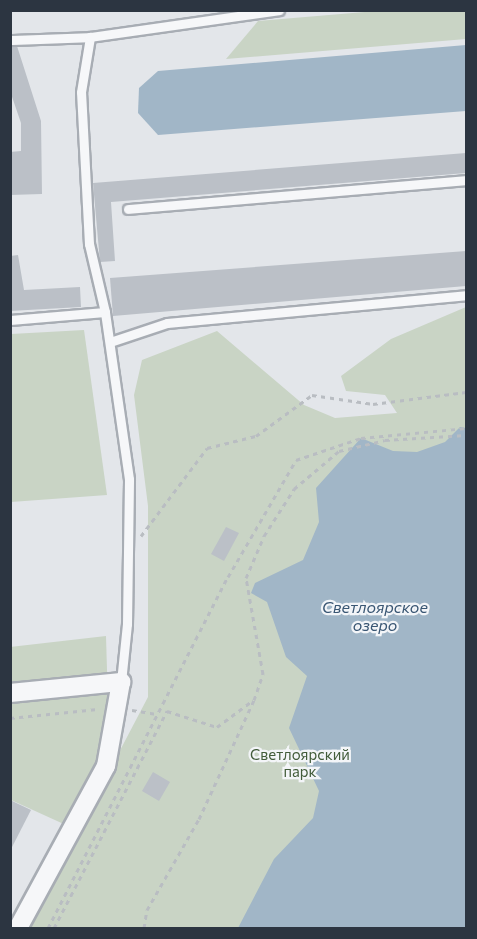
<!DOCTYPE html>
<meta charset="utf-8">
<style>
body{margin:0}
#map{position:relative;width:477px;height:939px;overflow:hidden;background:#e3e6ea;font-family:Commissioner,sans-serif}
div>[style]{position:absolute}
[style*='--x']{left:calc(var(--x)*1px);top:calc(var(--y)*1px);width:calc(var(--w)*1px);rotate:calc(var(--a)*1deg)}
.green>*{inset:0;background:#c9d4c5}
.water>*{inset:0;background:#a1b6c7}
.building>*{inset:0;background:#bbc0c7}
.path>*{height:3px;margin-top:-1.5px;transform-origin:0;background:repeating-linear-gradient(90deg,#b9bdc2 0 4.5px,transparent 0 9px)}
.roads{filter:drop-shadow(2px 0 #a8adb4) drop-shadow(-2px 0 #a8adb4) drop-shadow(0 2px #a8adb4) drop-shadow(0 -2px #a8adb4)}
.service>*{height:9px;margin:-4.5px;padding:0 4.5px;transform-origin:4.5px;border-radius:4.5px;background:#f6f7f9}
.minor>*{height:18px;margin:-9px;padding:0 9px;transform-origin:9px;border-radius:9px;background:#f6f7f9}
span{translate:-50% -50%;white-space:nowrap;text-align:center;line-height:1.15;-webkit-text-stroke:4.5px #f3f5f8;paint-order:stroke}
.park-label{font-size:15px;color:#425c3a}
.water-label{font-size:16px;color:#395673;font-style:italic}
.frame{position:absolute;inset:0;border:12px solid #2c3541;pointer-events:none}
</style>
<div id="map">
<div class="green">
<div style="clip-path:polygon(388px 10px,466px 11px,466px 39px,226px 59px,258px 21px)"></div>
<div style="clip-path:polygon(466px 307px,466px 928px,27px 928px,148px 697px,148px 506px,134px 395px,142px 360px,217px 331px,304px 405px,335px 418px,397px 413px,385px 395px,346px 391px,341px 376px,391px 339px)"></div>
<div style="clip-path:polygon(84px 330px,107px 495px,11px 502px,11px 334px)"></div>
<div style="clip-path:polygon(106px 636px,108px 704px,101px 764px,68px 826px,11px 800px,10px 647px)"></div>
</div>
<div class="water">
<div style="clip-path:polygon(466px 45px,466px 111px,158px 135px,138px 113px,139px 88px,158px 71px)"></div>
<div style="clip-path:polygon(460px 427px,466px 428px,466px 928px,238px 928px,274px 859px,313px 818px,319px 791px,289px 728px,307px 676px,286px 657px,267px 602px,251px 593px,255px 583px,303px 560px,319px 522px,316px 488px,361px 438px,393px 451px,417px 452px,445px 442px)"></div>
</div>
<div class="building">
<div style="clip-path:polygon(17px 46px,41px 121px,42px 194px,10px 195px,10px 152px,21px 151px,21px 123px,10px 91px,10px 47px)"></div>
<div style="clip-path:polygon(466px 153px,466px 173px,111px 202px,115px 261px,100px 262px,93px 183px)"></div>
<div style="clip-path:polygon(466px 251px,466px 286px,113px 316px,110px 278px)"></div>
<div style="clip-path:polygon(18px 255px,24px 290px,80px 287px,81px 307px,10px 311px,10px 256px)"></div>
<div style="clip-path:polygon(226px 527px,239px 533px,224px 561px,211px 554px)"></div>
<div style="clip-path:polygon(153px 772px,170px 782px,159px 801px,142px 791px)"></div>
<div style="clip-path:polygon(10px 800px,31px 810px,10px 851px)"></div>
</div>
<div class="path">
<div style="--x:141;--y:536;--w:110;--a:-53.1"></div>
<div style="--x:207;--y:448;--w:50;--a:-13.8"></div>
<div style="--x:256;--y:436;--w:69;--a:-36.2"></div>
<div style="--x:312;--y:395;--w:62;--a:8.4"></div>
<div style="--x:373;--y:404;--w:94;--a:-7.4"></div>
<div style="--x:132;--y:710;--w:25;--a:9"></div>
<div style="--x:10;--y:718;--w:88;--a:-5.8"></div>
<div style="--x:48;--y:928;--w:394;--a:-62.9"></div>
<div style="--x:228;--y:577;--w:135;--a:-59.8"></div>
<div style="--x:296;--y:460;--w:69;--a:-18.7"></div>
<div style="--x:361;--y:438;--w:105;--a:-5.4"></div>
<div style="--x:54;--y:928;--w:245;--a:-62.5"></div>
<div style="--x:167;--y:711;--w:52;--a:17.7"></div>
<div style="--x:217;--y:727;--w:44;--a:-36.6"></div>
<div style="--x:144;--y:928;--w:18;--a:-81"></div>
<div style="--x:147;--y:910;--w:105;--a:-60.3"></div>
<div style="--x:199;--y:819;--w:131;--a:-65.2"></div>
<div style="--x:254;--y:700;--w:28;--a:-71"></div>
<div style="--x:263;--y:674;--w:97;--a:-100"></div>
<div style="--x:246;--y:578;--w:46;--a:-66.8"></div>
<div style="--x:264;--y:536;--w:56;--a:-57.4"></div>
<div style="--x:294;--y:489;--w:59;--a:-40.2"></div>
<div style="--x:339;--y:451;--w:47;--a:-13.4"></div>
<div style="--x:385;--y:440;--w:81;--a:-3.5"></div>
</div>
<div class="roads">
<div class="service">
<div style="--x:10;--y:40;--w:80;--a:-2.1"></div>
<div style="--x:128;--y:209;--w:339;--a:-4.9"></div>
<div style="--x:10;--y:320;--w:95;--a:-4.8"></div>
<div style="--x:110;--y:342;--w:60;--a:-18.4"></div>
<div style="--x:167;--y:323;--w:300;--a:-5.3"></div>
<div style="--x:121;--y:682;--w:58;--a:-84.1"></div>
<div style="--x:127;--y:624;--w:145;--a:-89.2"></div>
<div style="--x:129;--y:479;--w:169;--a:-98.2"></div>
<div style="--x:105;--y:312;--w:70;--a:-103.2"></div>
<div style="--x:89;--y:244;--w:152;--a:-93"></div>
<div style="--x:81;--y:92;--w:56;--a:-80.7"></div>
<div style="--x:90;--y:37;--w:191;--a:-8.1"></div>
</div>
<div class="minor">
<div style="--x:10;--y:693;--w:112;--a:-5.7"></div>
<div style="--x:121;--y:682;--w:85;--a:100.1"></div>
<div style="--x:106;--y:766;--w:184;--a:118.5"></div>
</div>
</div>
<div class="park-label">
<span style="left:300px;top:763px">Светлоярский<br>парк</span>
</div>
<div class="water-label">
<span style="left:375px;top:616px">Светлоярское<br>озеро</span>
</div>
<div class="frame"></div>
</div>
